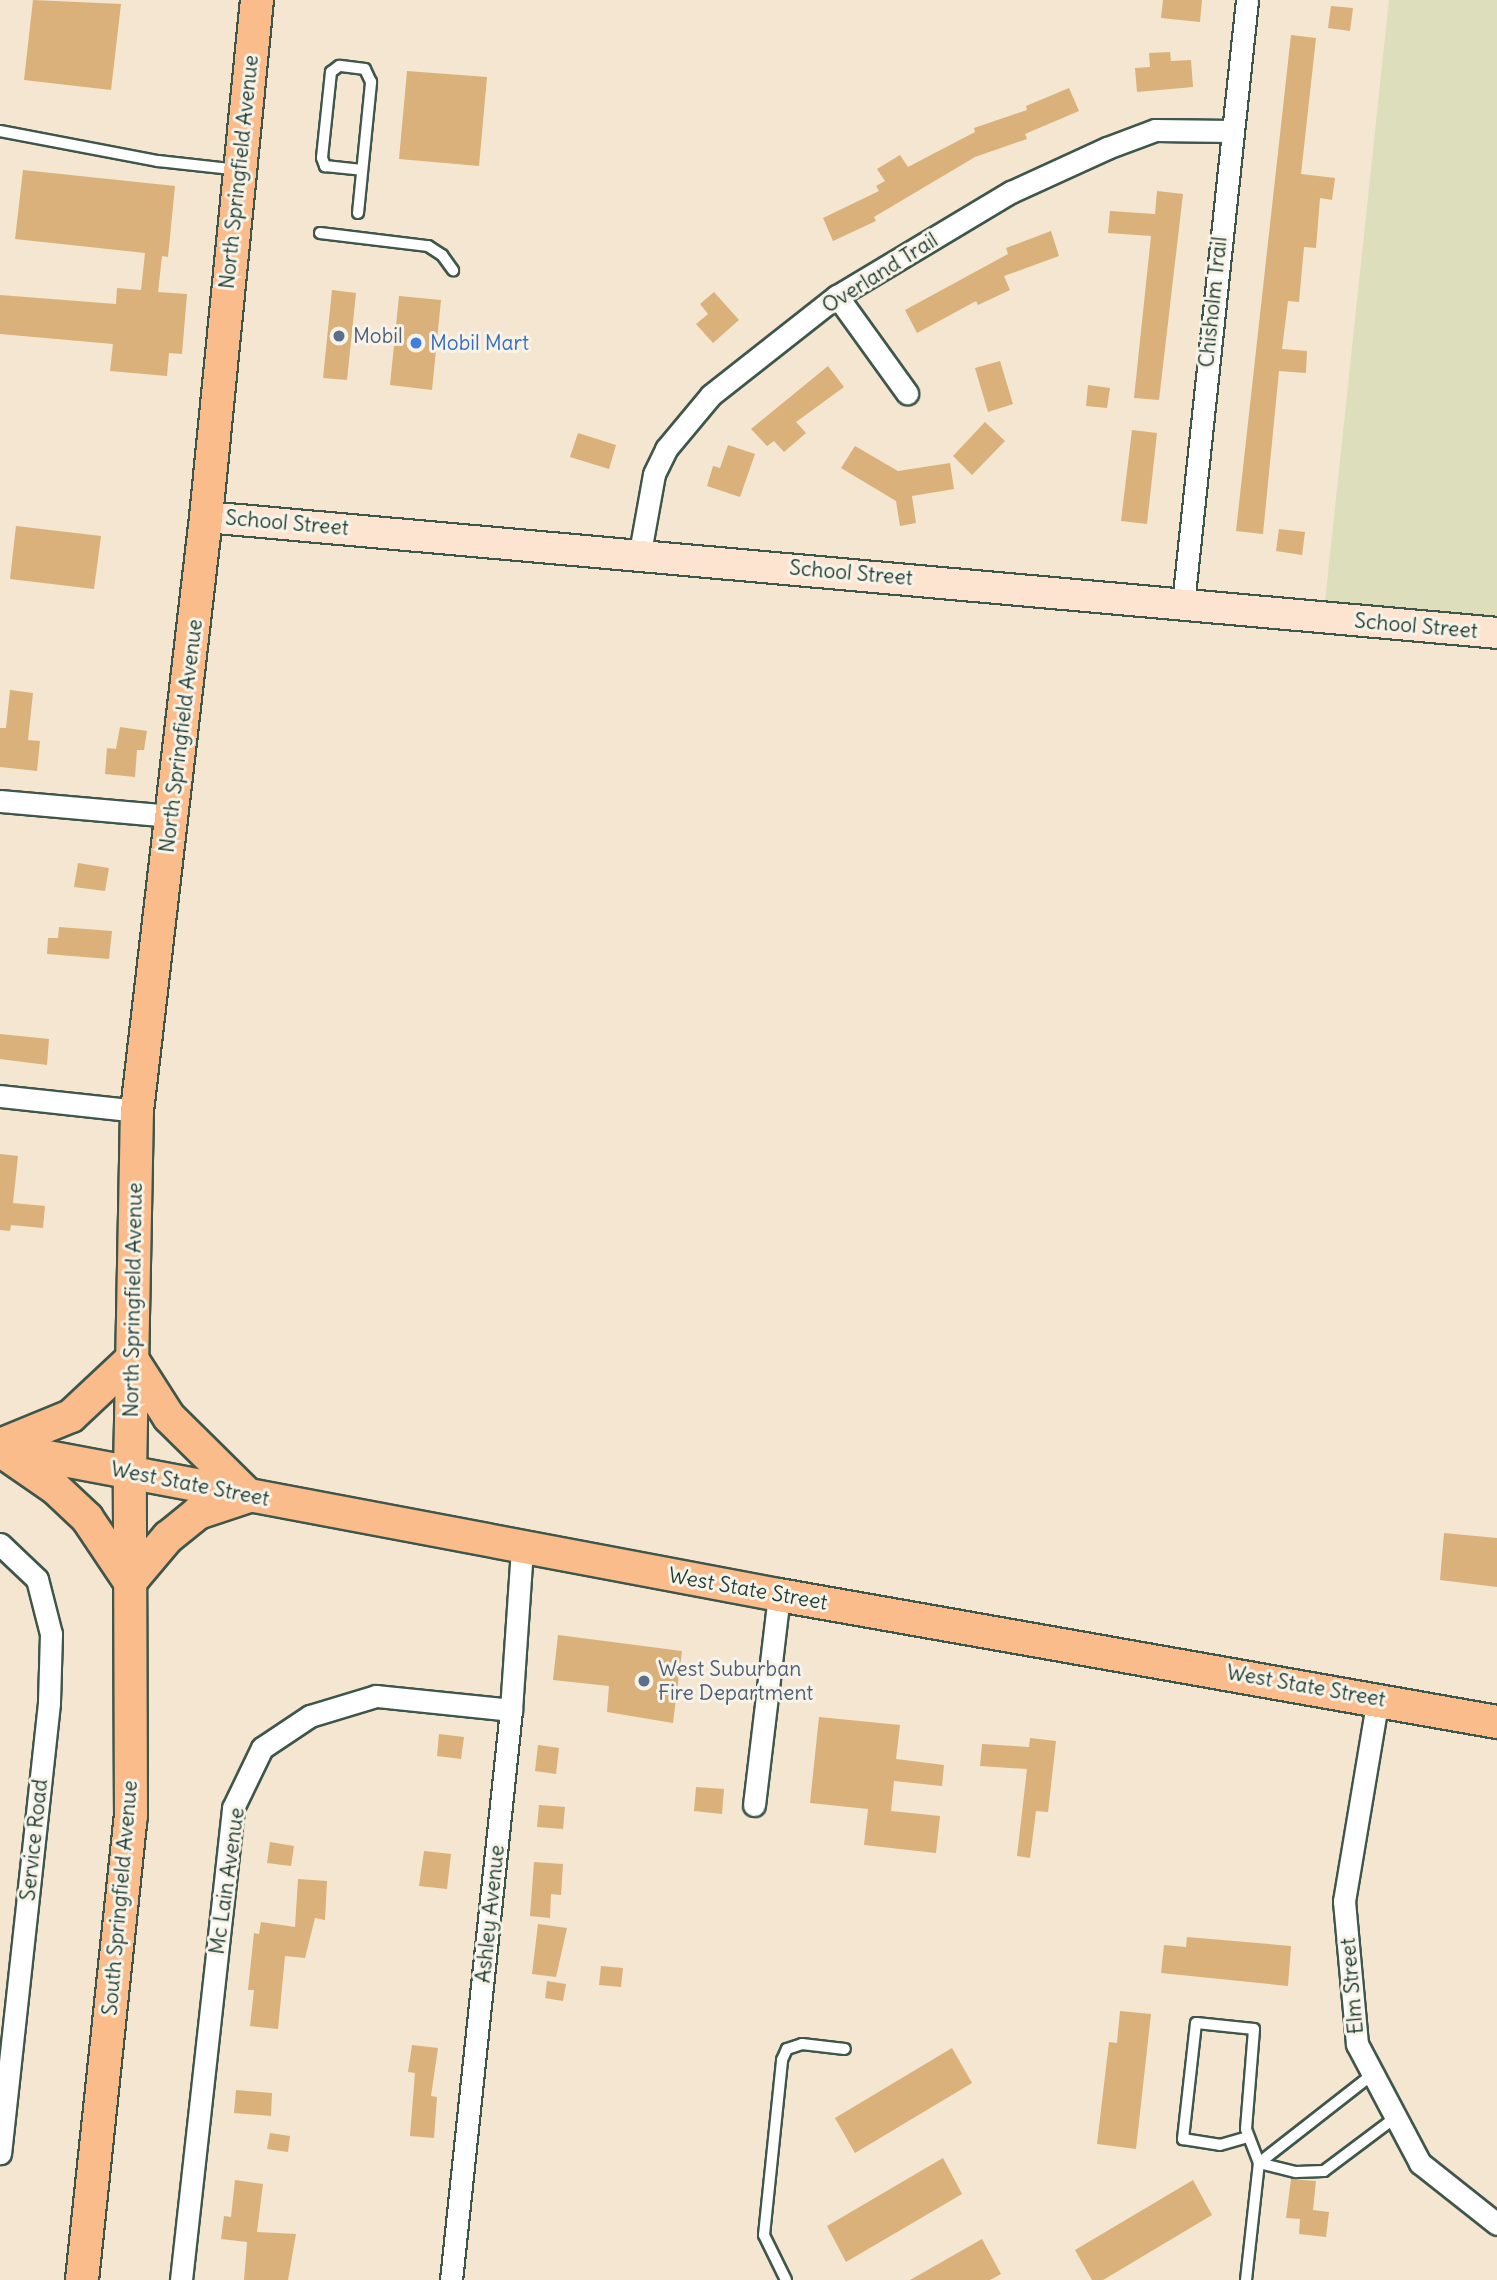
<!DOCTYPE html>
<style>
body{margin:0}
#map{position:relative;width:1497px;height:2280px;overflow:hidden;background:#f4e6d0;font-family:Delius,sans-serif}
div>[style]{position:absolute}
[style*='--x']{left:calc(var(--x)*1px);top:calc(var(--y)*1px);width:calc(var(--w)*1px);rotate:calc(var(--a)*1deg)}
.built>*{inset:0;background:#dcdebc}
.building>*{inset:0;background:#dab17a}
.roads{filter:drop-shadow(2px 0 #3f564b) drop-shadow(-2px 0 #3f564b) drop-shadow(0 2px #3f564b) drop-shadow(0 -2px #3f564b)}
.lane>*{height:10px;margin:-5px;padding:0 5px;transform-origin:5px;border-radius:5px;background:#fff}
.street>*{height:21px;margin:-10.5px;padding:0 10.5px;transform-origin:10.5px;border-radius:10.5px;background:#fff}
.secondary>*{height:30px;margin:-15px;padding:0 15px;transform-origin:15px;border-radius:15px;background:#fde4d0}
.primary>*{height:32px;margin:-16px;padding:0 16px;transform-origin:16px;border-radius:16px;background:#f9bc8a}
.dots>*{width:19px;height:19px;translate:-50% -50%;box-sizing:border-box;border:4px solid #f7f3e8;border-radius:50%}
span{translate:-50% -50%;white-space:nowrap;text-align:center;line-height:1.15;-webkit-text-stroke:6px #f7f3e8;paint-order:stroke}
.street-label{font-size:21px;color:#1f3d34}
.service-label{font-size:21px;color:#4e5e75}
.left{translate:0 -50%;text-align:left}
.shop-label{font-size:21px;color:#366cbe}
</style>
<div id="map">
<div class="built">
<div style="clip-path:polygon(1389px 0,1497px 0,1497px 617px,1325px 602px)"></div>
</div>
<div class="building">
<div style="clip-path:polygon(33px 0,121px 4px,111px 90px,24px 80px)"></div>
<div style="clip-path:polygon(1163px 0,1202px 0,1200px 22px,1161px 18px)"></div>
<div style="clip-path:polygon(1331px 6px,1353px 8px,1350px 31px,1328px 28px)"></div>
<div style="clip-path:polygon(1291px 35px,1316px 38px,1301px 174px,1335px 178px,1332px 200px,1320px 198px,1316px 248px,1304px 247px,1299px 302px,1288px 301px,1282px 349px,1307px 351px,1306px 373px,1279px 371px,1263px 534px,1236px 531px)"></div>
<div style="clip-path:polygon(1170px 52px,1171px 61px,1191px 60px,1193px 87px,1137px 92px,1135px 68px,1150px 67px,1149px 53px)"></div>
<div style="clip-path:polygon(407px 71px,487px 77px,479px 166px,399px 159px)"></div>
<div style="clip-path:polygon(1069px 88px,1079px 111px,1025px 134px,1027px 139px,975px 157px,874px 217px,876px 221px,833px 241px,823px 218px,879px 191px,876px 186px,885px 181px,877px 169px,900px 155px,908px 167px,975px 132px,974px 128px,1027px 110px,1026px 106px)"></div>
<div style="clip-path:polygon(23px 170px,175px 186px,168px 257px,162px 256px,158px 292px,187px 294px,182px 354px,169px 353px,167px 376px,110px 371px,113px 344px,0 334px,0 295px,116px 304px,117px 288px,141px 290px,145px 253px,15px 239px)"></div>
<div style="clip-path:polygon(1157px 191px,1183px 194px,1159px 400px,1134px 398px,1151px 236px,1108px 233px,1110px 211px,1155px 214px)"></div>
<div style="clip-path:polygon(1051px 231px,1059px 256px,1004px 276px,1010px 290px,978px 305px,976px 301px,917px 333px,905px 310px,1008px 254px,1006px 248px)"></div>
<div style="clip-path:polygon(332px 290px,356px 293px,347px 380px,323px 378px)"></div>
<div style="clip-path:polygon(714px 292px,739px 320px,713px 343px,696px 324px,708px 314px,700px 304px)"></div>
<div style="clip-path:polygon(399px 296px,441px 300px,432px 390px,390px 385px)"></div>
<div style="clip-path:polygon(1000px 361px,1013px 404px,988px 412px,975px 368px)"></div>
<div style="clip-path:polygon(828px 366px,844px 387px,796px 422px,806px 433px,784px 452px,774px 441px,767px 446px,751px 429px)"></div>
<div style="clip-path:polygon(1088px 385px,1110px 388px,1107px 408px,1086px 406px)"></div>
<div style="clip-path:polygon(985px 422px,1005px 441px,972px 475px,953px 456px)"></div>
<div style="clip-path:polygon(1132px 430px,1157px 433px,1147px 524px,1121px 521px)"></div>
<div style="clip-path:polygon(578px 433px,616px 445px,609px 469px,570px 457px)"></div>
<div style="clip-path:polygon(728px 445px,755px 454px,740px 497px,707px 486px,713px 466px,720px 468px)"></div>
<div style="clip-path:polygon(855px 446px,898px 471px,950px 463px,954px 489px,912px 496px,916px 523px,900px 526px,896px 501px,841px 468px)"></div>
<div style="clip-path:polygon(16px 526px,101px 536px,94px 589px,10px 579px)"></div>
<div style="clip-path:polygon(1279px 529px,1305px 532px,1302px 555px,1276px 551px)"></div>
<div style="clip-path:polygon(10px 690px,33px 693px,28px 740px,40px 741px,37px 771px,0 767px,0 728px,6px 728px)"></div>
<div style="clip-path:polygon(120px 727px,147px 731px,144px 750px,137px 750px,135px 777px,105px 774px,107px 748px,116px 749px)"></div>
<div style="clip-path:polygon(78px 863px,109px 868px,105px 891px,74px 887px)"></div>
<div style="clip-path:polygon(59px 927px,112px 931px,109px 959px,47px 954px,48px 938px,58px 938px)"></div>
<div style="clip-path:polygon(0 1034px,49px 1039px,47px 1065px,0 1059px)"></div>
<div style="clip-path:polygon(0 1154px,18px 1156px,13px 1203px,45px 1206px,43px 1228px,11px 1225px,10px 1231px,0 1230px)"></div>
<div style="clip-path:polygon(1444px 1533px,1497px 1538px,1497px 1587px,1440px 1580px)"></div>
<div style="clip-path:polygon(558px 1635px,682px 1651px,673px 1723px,607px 1712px,609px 1686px,553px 1680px)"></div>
<div style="clip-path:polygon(819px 1717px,900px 1725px,896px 1759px,944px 1765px,942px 1786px,894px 1781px,891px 1811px,940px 1816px,936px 1853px,864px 1845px,868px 1809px,810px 1803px)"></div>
<div style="clip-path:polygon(439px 1734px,464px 1737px,461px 1759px,437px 1756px)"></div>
<div style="clip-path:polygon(1030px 1738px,1056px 1741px,1048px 1812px,1036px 1811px,1030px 1858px,1017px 1856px,1027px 1769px,980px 1766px,982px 1744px,1029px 1747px)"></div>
<div style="clip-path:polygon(538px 1745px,559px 1748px,556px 1774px,535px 1771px)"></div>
<div style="clip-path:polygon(696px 1787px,724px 1789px,722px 1814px,694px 1811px)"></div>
<div style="clip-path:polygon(539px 1805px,565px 1807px,563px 1829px,537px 1827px)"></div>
<div style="clip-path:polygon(270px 1842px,294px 1846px,291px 1866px,267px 1863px)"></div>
<div style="clip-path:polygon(424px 1851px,451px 1854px,447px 1889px,419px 1886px)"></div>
<div style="clip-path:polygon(534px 1862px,563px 1864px,561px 1895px,551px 1894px,550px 1918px,530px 1916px)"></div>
<div style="clip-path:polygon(298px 1879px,327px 1881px,325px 1920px,315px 1918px,305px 1958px,285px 1956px,278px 2029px,250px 2026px,254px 1990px,248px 1990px,254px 1933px,259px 1934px,261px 1922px,295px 1927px)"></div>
<div style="clip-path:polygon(538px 1924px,567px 1928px,556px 1977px,532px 1974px)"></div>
<div style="clip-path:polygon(1187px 1937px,1291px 1946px,1288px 1986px,1161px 1973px,1164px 1945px,1186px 1947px)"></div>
<div style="clip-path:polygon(601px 1966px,623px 1968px,621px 1987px,599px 1985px)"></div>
<div style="clip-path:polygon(547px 1981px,566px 1984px,563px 2001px,545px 1998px)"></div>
<div style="clip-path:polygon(1120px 2011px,1151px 2014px,1136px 2149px,1097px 2144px,1109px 2042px,1117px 2043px)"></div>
<div style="clip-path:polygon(412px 2045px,438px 2048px,431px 2096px,437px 2097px,434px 2138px,410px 2136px,415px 2073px,408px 2072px)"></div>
<div style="clip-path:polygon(952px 2048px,972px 2083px,855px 2153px,835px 2118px)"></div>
<div style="clip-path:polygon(236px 2090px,272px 2093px,271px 2116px,234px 2113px)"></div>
<div style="clip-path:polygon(270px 2133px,290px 2136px,288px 2152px,267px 2149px)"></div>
<div style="clip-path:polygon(943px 2158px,962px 2194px,846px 2262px,827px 2226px)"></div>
<div style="clip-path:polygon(1291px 2179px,1316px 2181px,1313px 2210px,1329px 2212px,1326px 2237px,1299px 2234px,1300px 2219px,1286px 2218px)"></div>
<div style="clip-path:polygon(235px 2180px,263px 2184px,257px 2232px,296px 2234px,288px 2280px,244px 2280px,247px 2242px,221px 2239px,224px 2216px,231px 2217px)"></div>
<div style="clip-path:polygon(1193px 2180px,1212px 2215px,1103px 2280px,1092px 2280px,1075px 2250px)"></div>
<div style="clip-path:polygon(982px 2239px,1001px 2274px,990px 2280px,910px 2280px)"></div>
</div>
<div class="roads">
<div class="lane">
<div style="--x:0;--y:131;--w:161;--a:10.8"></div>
<div style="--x:158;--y:161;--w:81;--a:6.3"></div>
<div style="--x:358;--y:213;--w:132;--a:-84.3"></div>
<div style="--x:371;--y:82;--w:14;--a:-115"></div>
<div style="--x:365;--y:69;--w:26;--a:-173"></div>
<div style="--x:339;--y:66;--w:10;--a:143"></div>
<div style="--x:331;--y:72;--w:86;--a:96"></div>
<div style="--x:322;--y:158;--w:9;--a:69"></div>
<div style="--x:325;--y:166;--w:37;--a:6"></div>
<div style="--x:320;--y:233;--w:109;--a:6.9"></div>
<div style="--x:428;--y:246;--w:17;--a:33"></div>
<div style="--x:442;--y:255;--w:19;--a:54"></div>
<div style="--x:1259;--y:2163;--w:38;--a:14"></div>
<div style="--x:1296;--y:2172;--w:28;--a:-2"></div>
<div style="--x:1324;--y:2171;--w:90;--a:-36.9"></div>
<div style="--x:1259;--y:2163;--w:145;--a:-38"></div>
<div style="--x:786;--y:2280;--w:50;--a:-116.1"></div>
<div style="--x:764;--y:2235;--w:176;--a:-84.1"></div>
<div style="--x:782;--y:2060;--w:12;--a:-66"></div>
<div style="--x:787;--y:2049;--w:16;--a:-18"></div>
<div style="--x:802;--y:2044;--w:43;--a:6.6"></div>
<div style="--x:1246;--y:2280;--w:118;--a:-83.7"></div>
<div style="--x:1259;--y:2163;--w:36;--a:-111"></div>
<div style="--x:1246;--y:2129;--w:100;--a:-85.4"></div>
<div style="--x:1254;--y:2029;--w:58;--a:-174.1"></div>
<div style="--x:1196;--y:2023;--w:117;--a:96.4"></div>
<div style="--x:1183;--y:2139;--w:37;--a:9"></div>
<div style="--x:1220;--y:2145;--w:29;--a:-16"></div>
</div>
<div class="street">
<div style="--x:837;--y:296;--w:120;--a:54.2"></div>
<div style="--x:640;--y:552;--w:79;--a:-79.8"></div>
<div style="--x:654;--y:474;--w:28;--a:-64"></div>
<div style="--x:666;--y:449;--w:70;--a:-50.2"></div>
<div style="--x:711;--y:395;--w:160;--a:-38.2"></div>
<div style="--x:837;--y:296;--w:203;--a:-30.9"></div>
<div style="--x:1011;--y:192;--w:106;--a:-24.6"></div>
<div style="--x:1107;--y:148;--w:51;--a:-20.6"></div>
<div style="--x:1155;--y:130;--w:76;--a:0.8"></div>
<div style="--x:1183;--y:604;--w:607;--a:-83.95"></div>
<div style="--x:0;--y:801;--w:173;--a:5"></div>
<div style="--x:0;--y:1096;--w:138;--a:6.2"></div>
<div style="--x:0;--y:1544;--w:51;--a:43.4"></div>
<div style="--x:37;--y:1579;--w:57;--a:75.7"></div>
<div style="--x:51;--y:1634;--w:69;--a:91.7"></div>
<div style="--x:49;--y:1703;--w:453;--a:96.2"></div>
<div style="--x:1378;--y:1698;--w:206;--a:99.5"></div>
<div style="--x:1344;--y:1901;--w:144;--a:84.8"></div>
<div style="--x:1357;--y:2044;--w:135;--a:62.1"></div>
<div style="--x:1420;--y:2163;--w:98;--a:38.4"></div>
<div style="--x:754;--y:1805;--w:211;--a:-83.2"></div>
<div style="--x:181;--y:2280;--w:475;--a:-83.7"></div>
<div style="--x:233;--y:1808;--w:67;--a:-64.2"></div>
<div style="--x:262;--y:1748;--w:58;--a:-33.7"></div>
<div style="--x:310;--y:1716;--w:69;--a:-16.9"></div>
<div style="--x:376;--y:1696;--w:136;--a:5.9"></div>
<div style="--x:451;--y:2280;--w:573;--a:-83.99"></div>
<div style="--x:511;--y:1710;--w:162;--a:-86.1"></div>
</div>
<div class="secondary">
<div style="--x:206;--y:517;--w:1296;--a:5.13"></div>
</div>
<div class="primary">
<div style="--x:0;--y:1445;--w:77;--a:-22.2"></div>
<div style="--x:71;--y:1416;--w:83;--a:-43.1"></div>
<div style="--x:132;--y:1359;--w:69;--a:57.5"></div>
<div style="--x:169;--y:1417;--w:112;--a:44.6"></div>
<div style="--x:249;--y:1496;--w:54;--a:161.6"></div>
<div style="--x:198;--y:1513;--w:38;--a:141"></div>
<div style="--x:168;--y:1537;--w:59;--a:130.2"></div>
<div style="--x:130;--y:1582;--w:77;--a:-123.9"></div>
<div style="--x:87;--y:1518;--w:44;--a:-136.8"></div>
<div style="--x:55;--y:1488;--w:58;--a:-145.5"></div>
<div style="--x:0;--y:1448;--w:793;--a:10.69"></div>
<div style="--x:779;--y:1595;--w:729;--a:10.03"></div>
<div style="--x:82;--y:2280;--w:466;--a:-84"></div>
<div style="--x:131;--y:1817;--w:344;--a:-90.2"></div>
<div style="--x:130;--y:1473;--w:362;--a:-88.9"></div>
<div style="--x:137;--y:1111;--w:598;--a:-83.37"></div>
<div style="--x:206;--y:517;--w:520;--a:-84.37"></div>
</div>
</div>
<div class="dots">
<div style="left:339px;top:336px;background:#5c6f8a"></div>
<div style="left:416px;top:343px;background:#3f7fe0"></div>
<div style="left:644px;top:1681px;background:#5c6f8a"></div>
</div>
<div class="street-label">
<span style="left:239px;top:172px;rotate:-84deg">North Springfield Avenue</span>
<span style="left:880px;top:273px;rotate:-32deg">Overland Trail</span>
<span style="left:1213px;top:302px;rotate:-84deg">Chisholm Trail</span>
<span style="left:287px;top:523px;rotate:5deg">School Street</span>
<span style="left:851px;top:573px;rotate:5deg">School Street</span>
<span style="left:1416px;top:626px;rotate:5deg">School Street</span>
<span style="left:181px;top:736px;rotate:-83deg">North Springfield Avenue</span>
<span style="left:133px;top:1300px;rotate:-89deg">North Springfield Avenue</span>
<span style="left:190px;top:1484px;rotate:11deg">West State Street</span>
<span style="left:748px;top:1589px;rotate:10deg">West State Street</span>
<span style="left:1306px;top:1686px;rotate:10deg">West State Street</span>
<span style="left:34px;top:1840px;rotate:-84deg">Service Road</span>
<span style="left:227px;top:1881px;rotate:-82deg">Mc Lain Avenue</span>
<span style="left:120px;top:1898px;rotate:-85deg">South Springfield Avenue</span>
<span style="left:490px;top:1914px;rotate:-84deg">Ashley Avenue</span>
<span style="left:1352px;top:1986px;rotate:-95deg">Elm Street</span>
</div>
<div class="service-label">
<span class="left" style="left:353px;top:336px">Mobil</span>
<span class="left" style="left:658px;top:1681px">West Suburban<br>Fire Department</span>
</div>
<div class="shop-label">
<span class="left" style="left:430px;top:343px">Mobil Mart</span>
</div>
</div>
